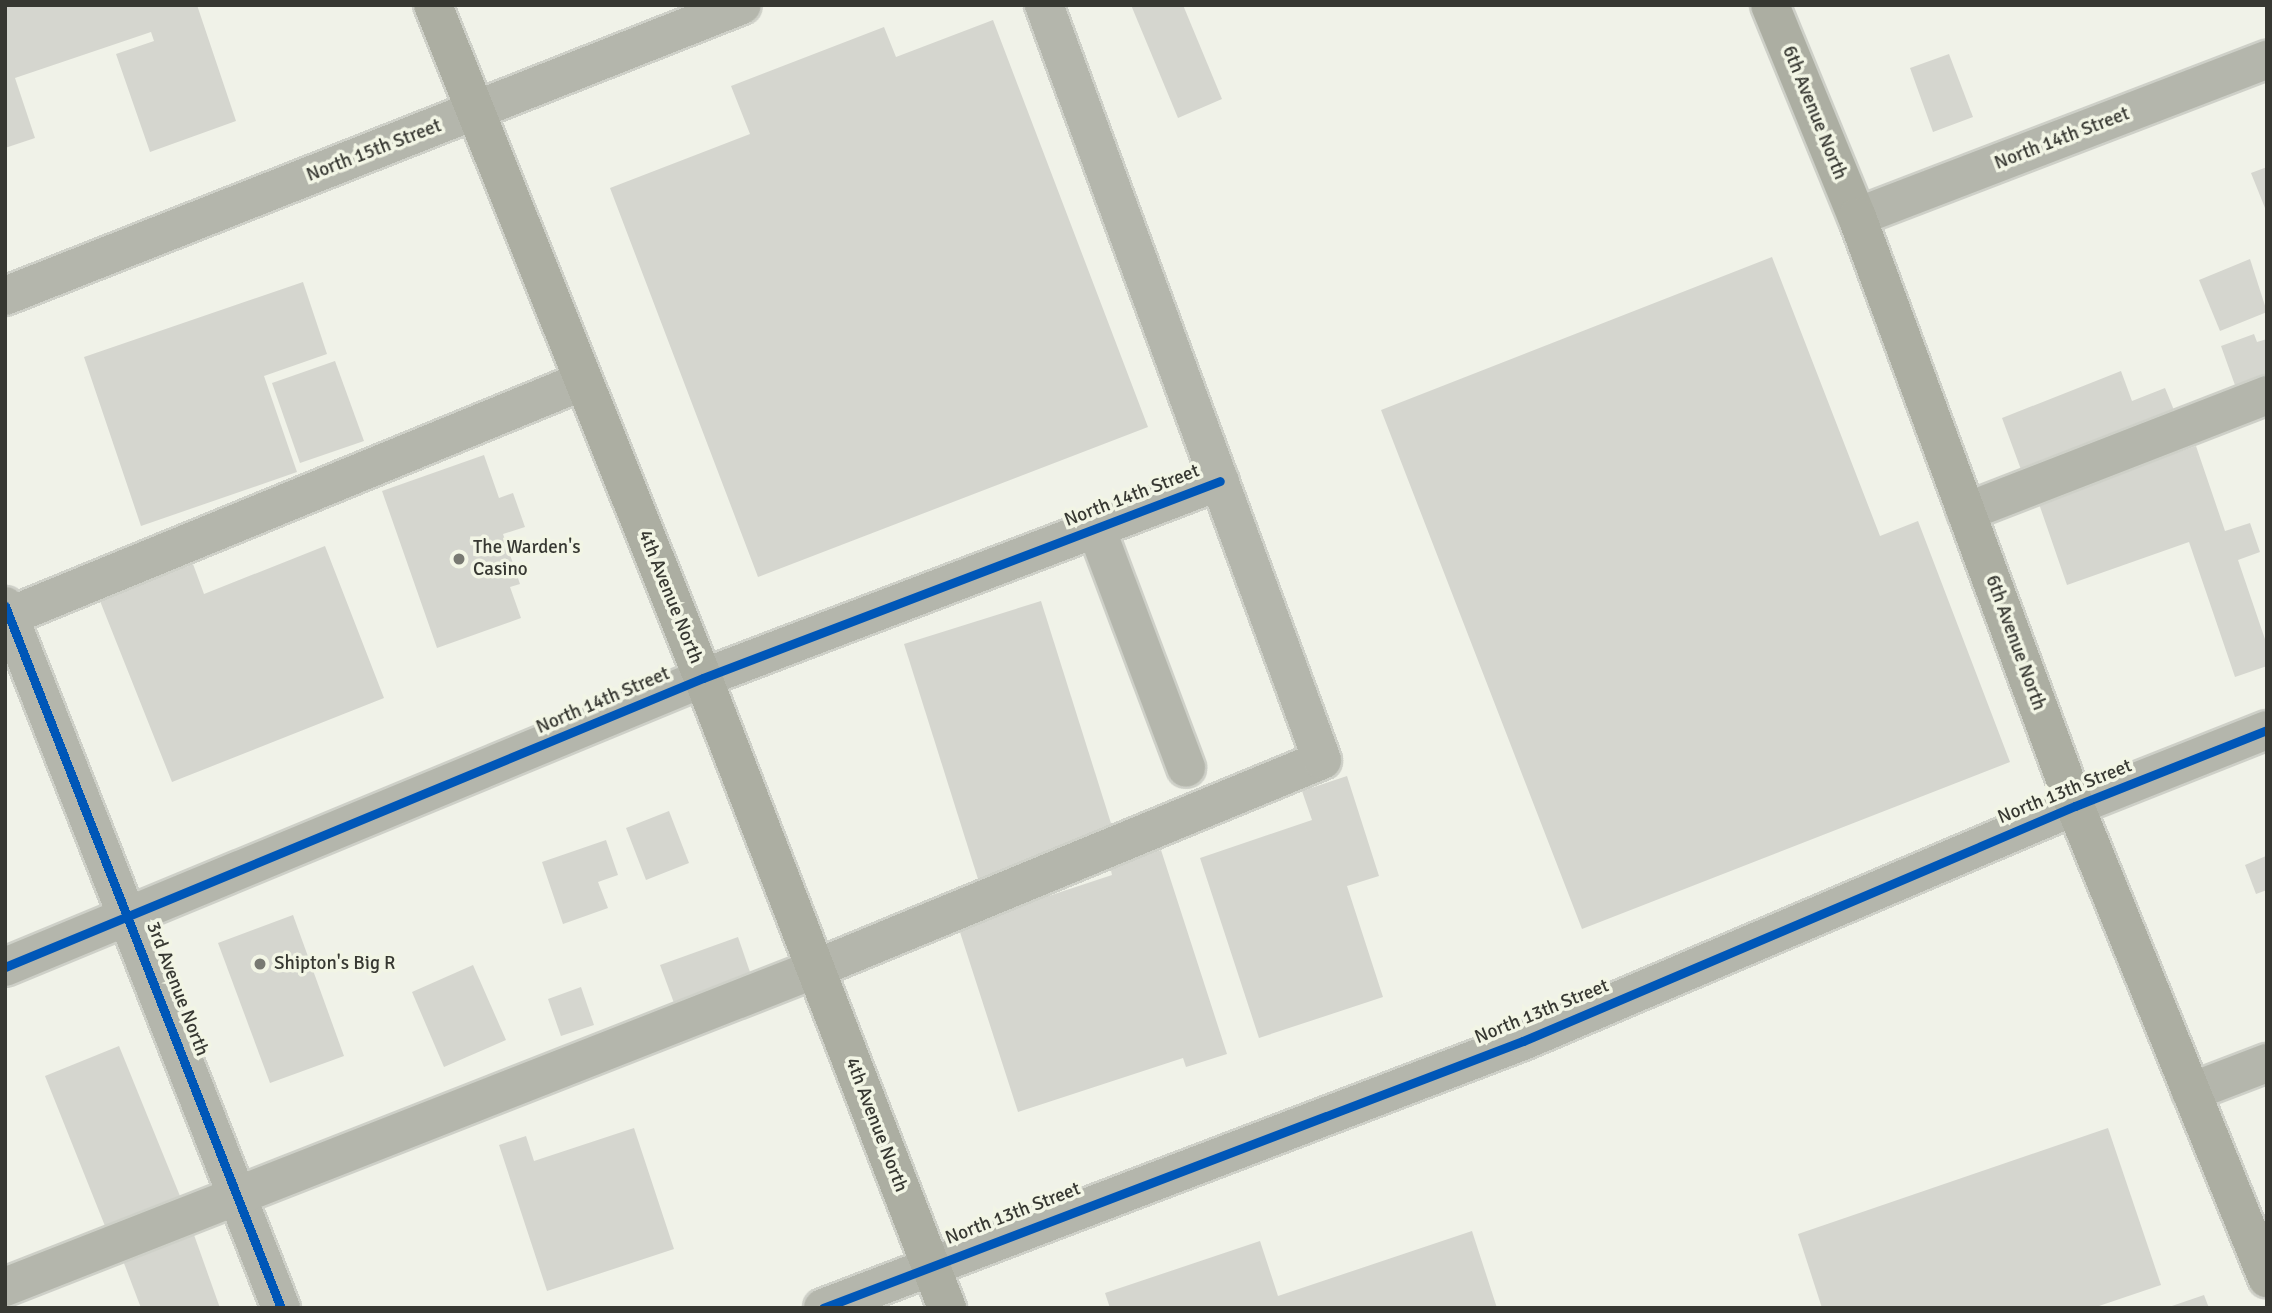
<!DOCTYPE html>
<style>
body{margin:0}
#map{position:relative;width:2272px;height:1313px;overflow:hidden;background:#f0f2e8;font-family:Signika,sans-serif}
div>[style]{position:absolute}
[style*='--x']{left:calc(var(--x)*1px);top:calc(var(--y)*1px);width:calc(var(--w)*1px);rotate:calc(var(--a)*1deg)}
.building>*{inset:0;background:#d5d6cf}
.roads{filter:drop-shadow(2px 0 #ced0c8) drop-shadow(-2px 0 #ced0c8) drop-shadow(0 2px #ced0c8) drop-shadow(0 -2px #ced0c8)}
.minor>*{height:38px;margin:-19px;padding:0 19px;transform-origin:19px;border-radius:19px;background:#b4b6ac}
.major>*{height:38px;margin:-19px;padding:0 19px;transform-origin:19px;border-radius:19px;background:#acaea2}
.cycleway>*{height:9px;margin:-4.5px;padding:0 4.5px;transform-origin:4.5px;border-radius:4.5px;background:#0057b8}
.dots>*{width:19px;height:19px;translate:-50% -50%;box-sizing:border-box;border:4px solid #f2f5e5;border-radius:50%}
span{translate:-50% -50%;white-space:nowrap;text-align:center;line-height:1.15;-webkit-text-stroke:7px #f2f5e5;paint-order:stroke}
.street-label{font-size:19px;color:#373832}
.poi-label{font-size:19px;color:#373832}
.left{translate:0 -50%;text-align:left}
.frame{position:absolute;inset:0;border:7px solid #373832;pointer-events:none}
</style>
<div id="map">
<div class="building">
<div style="clip-path:polygon(5px 5px,197px 5px,236px 121px,150px 152px,116px 54px,154px 41px,151px 32px,15px 78px,35px 138px,5px 148px)"></div>
<div style="clip-path:polygon(1131px 5px,1183px 5px,1222px 99px,1178px 118px)"></div>
<div style="clip-path:polygon(993px 20px,1148px 427px,758px 577px,610px 188px,750px 134px,731px 86px,884px 27px,896px 57px)"></div>
<div style="clip-path:polygon(1949px 54px,1973px 117px,1933px 132px,1910px 68px)"></div>
<div style="clip-path:polygon(2267px 167px,2267px 213px,2251px 173px)"></div>
<div style="clip-path:polygon(1772px 257px,1880px 536px,1918px 521px,2010px 762px,1582px 929px,1381px 410px)"></div>
<div style="clip-path:polygon(2250px 259px,2267px 312px,2220px 331px,2199px 280px)"></div>
<div style="clip-path:polygon(303px 282px,327px 354px,264px 376px,297px 472px,141px 526px,84px 357px)"></div>
<div style="clip-path:polygon(2254px 334px,2257px 342px,2267px 339px,2267px 377px,2236px 388px,2221px 346px)"></div>
<div style="clip-path:polygon(335px 361px,364px 441px,300px 463px,272px 383px)"></div>
<div style="clip-path:polygon(2121px 371px,2132px 401px,2165px 388px,2176px 415px,2023px 475px,2002px 418px)"></div>
<div style="clip-path:polygon(2196px 446px,2225px 531px,2250px 523px,2260px 552px,2238px 560px,2267px 645px,2267px 666px,2235px 677px,2189px 542px,2067px 585px,2038px 501px)"></div>
<div style="clip-path:polygon(484px 455px,499px 498px,513px 493px,525px 527px,503px 534px,520px 584px,510px 587px,521px 618px,437px 648px,382px 491px)"></div>
<div style="clip-path:polygon(325px 546px,384px 698px,172px 782px,100px 601px,193px 564px,204px 594px)"></div>
<div style="clip-path:polygon(1041px 601px,1115px 836px,978px 879px,904px 644px)"></div>
<div style="clip-path:polygon(1347px 776px,1379px 876px,1347px 886px,1383px 997px,1259px 1038px,1200px 858px,1312px 820px,1302px 791px)"></div>
<div style="clip-path:polygon(669px 811px,689px 863px,646px 880px,626px 828px)"></div>
<div style="clip-path:polygon(606px 840px,618px 875px,598px 882px,608px 908px,563px 924px,542px 862px)"></div>
<div style="clip-path:polygon(1161px 850px,1227px 1054px,1186px 1067px,1183px 1058px,1018px 1112px,958px 926px,1112px 875px,1110px 866px)"></div>
<div style="clip-path:polygon(2266px 856px,2267px 890px,2256px 894px,2245px 865px)"></div>
<div style="clip-path:polygon(293px 915px,344px 1056px,270px 1083px,218px 943px)"></div>
<div style="clip-path:polygon(738px 937px,751px 975px,674px 1003px,660px 965px)"></div>
<div style="clip-path:polygon(473px 965px,506px 1040px,444px 1067px,412px 992px)"></div>
<div style="clip-path:polygon(581px 987px,594px 1025px,561px 1036px,548px 999px)"></div>
<div style="clip-path:polygon(119px 1046px,180px 1196px,105px 1226px,45px 1076px)"></div>
<div style="clip-path:polygon(634px 1128px,674px 1249px,547px 1291px,499px 1145px,526px 1136px,534px 1161px)"></div>
<div style="clip-path:polygon(2108px 1128px,2161px 1285px,2093px 1308px,1822px 1308px,1798px 1234px)"></div>
<div style="clip-path:polygon(1472px 1231px,1497px 1308px,1110px 1308px,1105px 1293px,1260px 1241px,1278px 1296px)"></div>
<div style="clip-path:polygon(193px 1232px,220px 1308px,141px 1308px,122px 1258px)"></div>
<div style="clip-path:polygon(2204px 1295px,2209px 1308px,2170px 1308px,2169px 1307px)"></div>
</div>
<div class="roads">
<div class="minor">
<div style="--x:1857;--y:217;--w:439;--a:-21"></div>
<div style="--x:5;--y:296;--w:792;--a:-21.55"></div>
<div style="--x:1966;--y:512;--w:323;--a:-21.2"></div>
<div style="--x:1096;--y:528;--w:256;--a:69.4"></div>
<div style="--x:5;--y:606;--w:754;--a:68.54"></div>
<div style="--x:5;--y:618;--w:625;--a:-22.3"></div>
<div style="--x:5;--y:967;--w:755;--a:-22.49"></div>
<div style="--x:703;--y:678;--w:553;--a:-20.86"></div>
<div style="--x:2191;--y:1092;--w:81;--a:-20.9"></div>
<div style="--x:5;--y:1287;--w:870;--a:-21.43"></div>
<div style="--x:815;--y:969;--w:548;--a:-22.4"></div>
<div style="--x:1322;--y:760;--w:805;--a:-110.21"></div>
<div style="--x:823;--y:1308;--w:749;--a:-20.88"></div>
<div style="--x:1523;--y:1041;--w:600;--a:-23.06"></div>
<div style="--x:2075;--y:806;--w:206;--a:-21.6"></div>
</div>
<div class="major">
<div style="--x:433;--y:5;--w:725;--a:68.14"></div>
<div style="--x:703;--y:678;--w:676;--a:68.83"></div>
<div style="--x:1770;--y:5;--w:229;--a:67.7"></div>
<div style="--x:1857;--y:217;--w:628;--a:69.69"></div>
<div style="--x:2075;--y:806;--w:510;--a:67.86"></div>
</div>
</div>
<div class="cycleway">
<div style="--x:5;--y:606;--w:754;--a:68.54"></div>
<div style="--x:5;--y:967;--w:755;--a:-22.49"></div>
<div style="--x:703;--y:678;--w:553;--a:-20.86"></div>
<div style="--x:823;--y:1308;--w:749;--a:-20.88"></div>
<div style="--x:1523;--y:1041;--w:600;--a:-23.06"></div>
<div style="--x:2075;--y:806;--w:206;--a:-21.6"></div>
</div>
<div class="dots">
<div style="left:459px;top:559px;background:#787972"></div>
<div style="left:260px;top:964px;background:#787972"></div>
</div>
<div class="street-label">
<span style="left:1814px;top:113px;rotate:68deg">6th Avenue North</span>
<span style="left:2062px;top:139px;rotate:-21deg">North 14th Street</span>
<span style="left:374px;top:151px;rotate:-21deg">North 15th Street</span>
<span style="left:1132px;top:496px;rotate:-21deg">North 14th Street</span>
<span style="left:670px;top:597px;rotate:68deg">4th Avenue North</span>
<span style="left:2015px;top:643px;rotate:70deg">6th Avenue North</span>
<span style="left:603px;top:701px;rotate:-23deg">North 14th Street</span>
<span style="left:2065px;top:792px;rotate:-22deg">North 13th Street</span>
<span style="left:177px;top:989px;rotate:69deg">3rd Avenue North</span>
<span style="left:1542px;top:1012px;rotate:-22deg">North 13th Street</span>
<span style="left:876px;top:1125px;rotate:69deg">4th Avenue North</span>
<span style="left:1013px;top:1214px;rotate:-21deg">North 13th Street</span>
</div>
<div class="poi-label">
<span class="left" style="left:473px;top:559px">The Warden's<br>Casino</span>
<span class="left" style="left:274px;top:964px">Shipton's Big R</span>
</div>
<div class="frame"></div>
</div>
